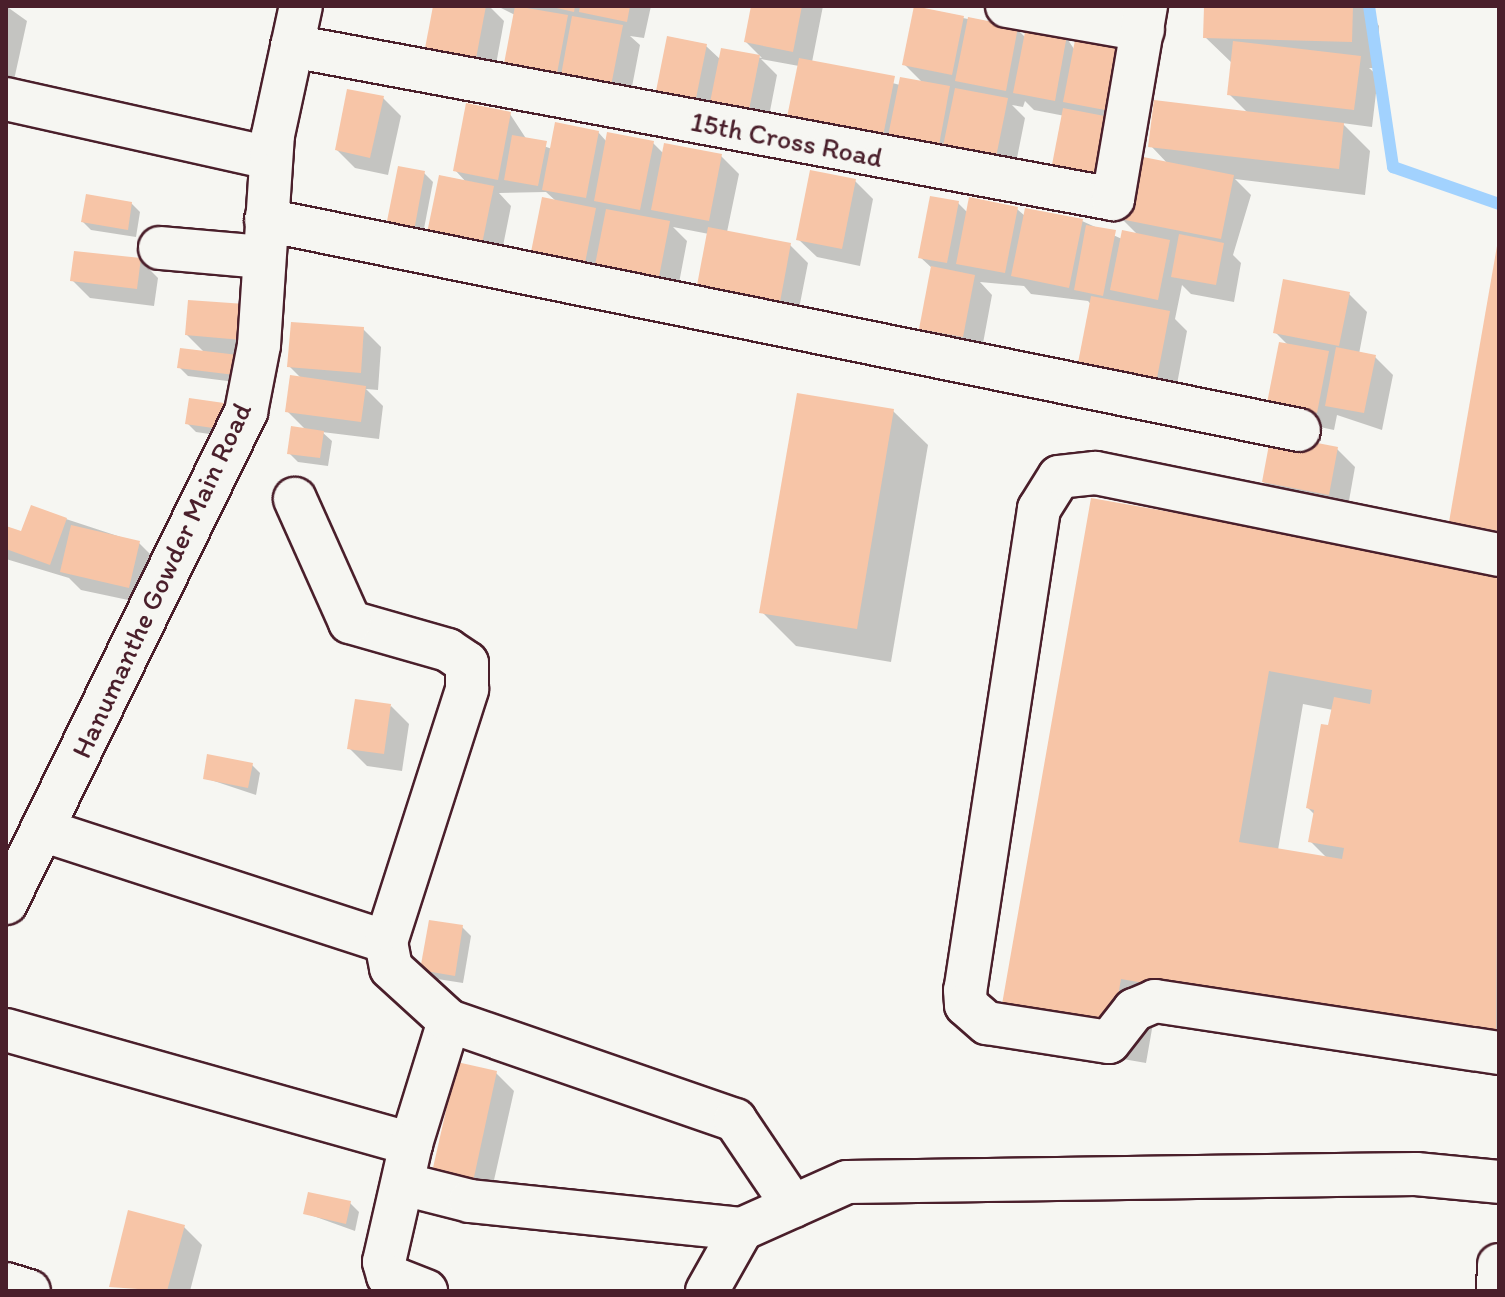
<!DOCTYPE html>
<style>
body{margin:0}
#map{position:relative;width:1505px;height:1297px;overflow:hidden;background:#f6f6f2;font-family:Itim,sans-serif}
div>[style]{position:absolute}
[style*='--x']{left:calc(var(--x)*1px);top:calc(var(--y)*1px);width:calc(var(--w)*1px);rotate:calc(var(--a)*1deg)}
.shadow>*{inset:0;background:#0003}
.stream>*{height:12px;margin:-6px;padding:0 6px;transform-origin:6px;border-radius:6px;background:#a2d2fe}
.building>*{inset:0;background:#f7c5a7}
.roads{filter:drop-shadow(2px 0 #4a1f2b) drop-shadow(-2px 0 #4a1f2b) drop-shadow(0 2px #4a1f2b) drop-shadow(0 -2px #4a1f2b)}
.minor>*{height:42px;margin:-21px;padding:0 21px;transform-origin:21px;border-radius:21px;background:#f6f6f2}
span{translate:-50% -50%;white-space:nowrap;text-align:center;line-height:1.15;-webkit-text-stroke:8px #f6f6f2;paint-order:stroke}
.street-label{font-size:28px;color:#4a1f2b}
.frame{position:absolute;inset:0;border:8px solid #4a1f2b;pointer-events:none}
</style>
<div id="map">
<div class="shadow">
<div style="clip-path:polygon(6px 6px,27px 21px,14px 80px,6px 78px)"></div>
<div style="clip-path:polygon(435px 6px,489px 6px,504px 21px,492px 86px)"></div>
<div style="clip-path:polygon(497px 6px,651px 6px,644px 38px,630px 36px,640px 45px,626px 118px,578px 108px,515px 15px)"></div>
<div style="clip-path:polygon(753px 6px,823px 6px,812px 62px,900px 85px,923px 83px,904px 64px,963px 18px,1017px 29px,1026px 38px,1066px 37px,1127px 128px,1034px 110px,1025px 101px,1023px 107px,1012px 105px,1025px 118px,1012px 183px,806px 145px,799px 66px,761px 59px,777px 75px,763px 147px,673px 128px,706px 46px,721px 60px,723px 50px,762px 58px,746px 42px)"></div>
<div style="clip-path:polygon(1206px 6px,1366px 6px,1379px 26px,1378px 68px,1369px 68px,1378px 76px,1372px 127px,1342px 123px,1370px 151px,1365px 195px,1235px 179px,1251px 195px,1233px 255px,1241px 263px,1234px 302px,1191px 294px,1182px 285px,1175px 319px,1187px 331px,1174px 400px,1088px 301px,1031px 294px,1024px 286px,980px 282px,992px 295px,981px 354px,939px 346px,921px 328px,933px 269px,920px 257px,958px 203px,968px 213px,1017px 209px,1025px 216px,1082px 221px,1122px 239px,1139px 236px,1122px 219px,1169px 165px,1151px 146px,1249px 114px,1229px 94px,1233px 64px,1205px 37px)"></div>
<div style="clip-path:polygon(383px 98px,401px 116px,388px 175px,355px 168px,337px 150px)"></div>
<div style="clip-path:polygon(510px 114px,527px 140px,552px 149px,598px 132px,607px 142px,653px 143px,664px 154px,721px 156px,739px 174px,727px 232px,790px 245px,808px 263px,795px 329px,709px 234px,673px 227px,687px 241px,675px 304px,549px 280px,557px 202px,546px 192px,499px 193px,511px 206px,500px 261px,448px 251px,467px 183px,455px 170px)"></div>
<div style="clip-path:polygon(424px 173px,433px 182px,422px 239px,397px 234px)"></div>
<div style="clip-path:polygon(855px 181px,873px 199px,860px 266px,817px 257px,798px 239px)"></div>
<div style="clip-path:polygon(131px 203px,140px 212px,136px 237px,91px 230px,83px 222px)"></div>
<div style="clip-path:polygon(1499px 250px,1499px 558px,1486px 556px,1451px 521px)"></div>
<div style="clip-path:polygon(140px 260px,158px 278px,154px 306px,90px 298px,72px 280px)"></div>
<div style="clip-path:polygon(1349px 294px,1367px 312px,1359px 354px,1375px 357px,1393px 375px,1382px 430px,1337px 415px,1334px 430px,1287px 420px,1288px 345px,1275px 332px)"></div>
<div style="clip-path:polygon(244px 306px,243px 383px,188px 376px,179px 367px,205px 353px,187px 335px)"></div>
<div style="clip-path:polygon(363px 329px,381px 347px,378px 390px,366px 389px,383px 406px,379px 439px,322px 432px,332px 441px,328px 466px,298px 462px,289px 453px,306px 430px,287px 411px,302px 379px,289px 366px)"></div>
<div style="clip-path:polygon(893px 411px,928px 445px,891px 662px,796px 646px,762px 612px)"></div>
<div style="clip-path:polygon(239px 414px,236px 438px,196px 432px,187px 423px)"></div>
<div style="clip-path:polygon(1337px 449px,1355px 467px,1347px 512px,1282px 500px,1264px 482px)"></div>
<div style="clip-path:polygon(evenodd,1093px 501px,1499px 572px,1499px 1072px,1155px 1012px,1146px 1063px,1037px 1044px,1093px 501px,1303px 704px,1333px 710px,1308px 808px,1315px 815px,1310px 841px,1328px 859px,1278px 850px,1303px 704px)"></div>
<div style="clip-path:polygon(66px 519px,139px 543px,157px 561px,147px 604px,81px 590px,69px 578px,6px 559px,6px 528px,23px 534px)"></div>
<div style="clip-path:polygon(391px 706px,409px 724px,402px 771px,367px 766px,349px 748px)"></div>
<div style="clip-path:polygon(252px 765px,260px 773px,256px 795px,205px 778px)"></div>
<div style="clip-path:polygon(462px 927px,471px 936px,463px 983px,431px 978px,423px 969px)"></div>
<div style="clip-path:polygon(496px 1073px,514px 1091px,488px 1207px,450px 1199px)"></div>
<div style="clip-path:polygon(350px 1203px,359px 1212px,355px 1231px,305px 1213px)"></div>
<div style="clip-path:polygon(184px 1227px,202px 1245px,190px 1291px,111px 1286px)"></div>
</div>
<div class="stream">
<div style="--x:1369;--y:6;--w:163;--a:81.5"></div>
<div style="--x:1393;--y:167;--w:112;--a:19.2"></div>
</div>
<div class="building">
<div style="clip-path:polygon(433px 6px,486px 6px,474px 69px,423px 59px)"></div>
<div style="clip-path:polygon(515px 6px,568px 15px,555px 84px,502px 74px)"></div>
<div style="clip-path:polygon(548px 6px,575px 6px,574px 12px)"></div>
<div style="clip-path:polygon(580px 6px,630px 6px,627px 22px,579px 12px)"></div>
<div style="clip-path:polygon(751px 6px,802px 6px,793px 52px,744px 42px)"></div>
<div style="clip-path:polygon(914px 6px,964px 16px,952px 75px,902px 65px)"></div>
<div style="clip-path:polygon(1204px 6px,1353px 6px,1352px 42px,1203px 38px)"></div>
<div style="clip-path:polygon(572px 16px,623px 25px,608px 101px,558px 91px)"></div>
<div style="clip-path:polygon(968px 17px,1018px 27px,1006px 91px,955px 81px)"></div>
<div style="clip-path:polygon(1026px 27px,1067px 35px,1055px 101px,1013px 93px)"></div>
<div style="clip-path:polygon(667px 36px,707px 44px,692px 118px,652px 111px)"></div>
<div style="clip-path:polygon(1075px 40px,1122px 49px,1110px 111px,1063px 102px)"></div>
<div style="clip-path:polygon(1233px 41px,1361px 56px,1354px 110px,1227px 95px)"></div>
<div style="clip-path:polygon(721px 48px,760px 55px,745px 130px,706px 122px)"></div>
<div style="clip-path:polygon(799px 58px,895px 76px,881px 146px,785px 127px)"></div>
<div style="clip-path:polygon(900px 77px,950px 86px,937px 156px,886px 146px)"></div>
<div style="clip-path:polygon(955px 88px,1008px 98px,994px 167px,941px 156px)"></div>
<div style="clip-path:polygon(347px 89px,384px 96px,370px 158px,335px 150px)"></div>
<div style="clip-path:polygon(1154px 100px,1344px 123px,1339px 169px,1148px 147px)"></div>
<div style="clip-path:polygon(466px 103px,511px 112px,498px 180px,453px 171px)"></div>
<div style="clip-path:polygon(1063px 108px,1115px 118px,1102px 186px,1050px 175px)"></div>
<div style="clip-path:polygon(555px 122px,599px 131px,586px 198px,542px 190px)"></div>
<div style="clip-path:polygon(607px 132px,654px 141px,640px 210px,594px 201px)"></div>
<div style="clip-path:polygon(512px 135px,547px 141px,538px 186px,504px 180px)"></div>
<div style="clip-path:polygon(664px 143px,722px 154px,709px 221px,651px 210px)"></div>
<div style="clip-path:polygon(1133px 155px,1234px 175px,1221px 239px,1120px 219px)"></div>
<div style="clip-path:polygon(398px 166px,425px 171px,414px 231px,386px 226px)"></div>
<div style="clip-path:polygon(810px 170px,856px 179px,842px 249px,796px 240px)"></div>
<div style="clip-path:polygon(439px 175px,494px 186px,482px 244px,427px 233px)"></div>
<div style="clip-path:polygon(86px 194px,132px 202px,128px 230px,81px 222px)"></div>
<div style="clip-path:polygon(930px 196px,959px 201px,947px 263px,918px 258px)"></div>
<div style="clip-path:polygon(542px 197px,596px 208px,583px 273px,529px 262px)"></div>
<div style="clip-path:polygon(969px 197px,1018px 207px,1005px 273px,956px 264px)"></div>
<div style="clip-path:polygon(1025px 208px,1083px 219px,1069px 288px,1011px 276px)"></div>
<div style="clip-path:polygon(606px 209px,670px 221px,657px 287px,593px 275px)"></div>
<div style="clip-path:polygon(1086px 225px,1116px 230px,1103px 296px,1074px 290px)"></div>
<div style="clip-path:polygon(708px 227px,791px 243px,778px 313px,695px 296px)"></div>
<div style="clip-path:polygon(1122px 230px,1170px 240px,1158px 300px,1110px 290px)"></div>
<div style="clip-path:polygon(1179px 234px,1224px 243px,1216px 285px,1171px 277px)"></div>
<div style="clip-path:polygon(1497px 246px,1499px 246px,1499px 531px,1449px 522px)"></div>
<div style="clip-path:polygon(74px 251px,141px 258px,137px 289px,70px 281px)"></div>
<div style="clip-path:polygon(931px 266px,975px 275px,963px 337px,919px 329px)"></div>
<div style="clip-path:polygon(1283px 279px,1350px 292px,1339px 346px,1273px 333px)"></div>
<div style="clip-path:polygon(1091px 296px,1170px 311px,1156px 383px,1077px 368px)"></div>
<div style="clip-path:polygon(188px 300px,245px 304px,242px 340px,185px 335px)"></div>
<div style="clip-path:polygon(291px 322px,364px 327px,361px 373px,287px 367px)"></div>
<div style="clip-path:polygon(1279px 342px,1329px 351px,1317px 413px,1267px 403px)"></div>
<div style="clip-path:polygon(1336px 347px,1376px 355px,1364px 413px,1325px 406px)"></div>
<div style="clip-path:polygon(180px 348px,238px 355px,235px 375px,177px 368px)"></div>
<div style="clip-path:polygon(290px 375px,366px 386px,361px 422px,285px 412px)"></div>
<div style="clip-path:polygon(797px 393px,894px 409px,857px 629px,759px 613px)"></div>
<div style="clip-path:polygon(189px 398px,231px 404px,227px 430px,185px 424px)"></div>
<div style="clip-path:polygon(291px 426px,324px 431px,320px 458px,287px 454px)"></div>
<div style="clip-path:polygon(1271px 434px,1338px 447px,1329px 495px,1262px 482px)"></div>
<div style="clip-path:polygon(evenodd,1091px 498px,1499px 570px,1496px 1045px,1121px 979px,1112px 1030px,1001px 1010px,1091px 498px,1269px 671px,1372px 690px,1370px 704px,1334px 697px,1328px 725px,1321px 724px,1306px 808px,1314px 810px,1308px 842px,1344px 848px,1342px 859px,1239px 842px,1269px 671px)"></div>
<div style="clip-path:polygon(31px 505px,67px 518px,50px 565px,6px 549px,6px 526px,21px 531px)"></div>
<div style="clip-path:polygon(71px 525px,140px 541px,129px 588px,60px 572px)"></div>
<div style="clip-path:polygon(355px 699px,391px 704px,384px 754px,347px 749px)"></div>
<div style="clip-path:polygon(207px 754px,253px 763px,248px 788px,203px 779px)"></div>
<div style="clip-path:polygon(429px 920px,463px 925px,455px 976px,420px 970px)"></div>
<div style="clip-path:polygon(457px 1062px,497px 1071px,471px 1191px,430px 1181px)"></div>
<div style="clip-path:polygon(308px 1192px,351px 1201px,346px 1224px,303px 1214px)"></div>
<div style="clip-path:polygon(128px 1210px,185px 1225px,167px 1291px,109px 1287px)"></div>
</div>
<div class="roads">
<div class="minor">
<div style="--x:1007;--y:6;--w:138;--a:10"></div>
<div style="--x:292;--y:46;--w:835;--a:10.56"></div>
<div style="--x:1113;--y:199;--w:196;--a:-80.3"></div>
<div style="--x:6;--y:99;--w:271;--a:12.6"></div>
<div style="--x:266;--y:220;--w:1054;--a:11.49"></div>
<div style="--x:160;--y:248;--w:102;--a:5"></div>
<div style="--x:1499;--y:555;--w:412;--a:-168.5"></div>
<div style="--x:1095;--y:473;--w:36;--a:174"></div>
<div style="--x:1059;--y:477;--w:38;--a:122"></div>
<div style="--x:1039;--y:509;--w:487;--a:98.7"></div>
<div style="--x:965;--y:990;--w:15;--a:86"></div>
<div style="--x:966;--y:1005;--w:28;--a:41"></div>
<div style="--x:987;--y:1023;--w:123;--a:8.9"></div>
<div style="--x:1109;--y:1042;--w:41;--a:-52"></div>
<div style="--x:1134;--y:1010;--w:23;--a:-23"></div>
<div style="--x:1155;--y:1001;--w:348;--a:8.6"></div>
<div style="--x:42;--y:830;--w:362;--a:18"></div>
<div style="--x:386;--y:942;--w:266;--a:-72.2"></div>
<div style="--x:467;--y:689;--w:26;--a:-90"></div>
<div style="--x:467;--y:663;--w:23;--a:-146"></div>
<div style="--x:448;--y:650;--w:102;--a:-164.1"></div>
<div style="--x:350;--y:622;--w:135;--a:-114.1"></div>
<div style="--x:6;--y:903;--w:547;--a:-63.95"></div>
<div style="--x:246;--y:412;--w:68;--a:-79"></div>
<div style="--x:259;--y:345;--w:210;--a:-86.2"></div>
<div style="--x:273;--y:135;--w:132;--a:-77.8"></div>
<div style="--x:386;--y:942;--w:26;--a:79"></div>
<div style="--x:391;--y:968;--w:79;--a:42.4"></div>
<div style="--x:449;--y:1021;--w:129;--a:107.2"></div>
<div style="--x:449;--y:1021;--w:303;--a:19.1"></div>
<div style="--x:735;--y:1120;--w:104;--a:56"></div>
<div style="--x:6;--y:1030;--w:421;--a:15.7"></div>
<div style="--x:411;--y:1144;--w:121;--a:102.9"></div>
<div style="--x:384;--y:1262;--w:15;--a:74"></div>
<div style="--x:388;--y:1276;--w:41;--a:21.5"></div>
<div style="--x:403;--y:1184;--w:69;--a:14.2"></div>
<div style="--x:470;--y:1201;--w:273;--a:5.9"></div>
<div style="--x:6;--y:1284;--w:24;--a:17"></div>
<div style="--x:707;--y:1291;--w:71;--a:-60.6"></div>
<div style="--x:742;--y:1229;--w:115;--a:-24.1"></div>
<div style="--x:847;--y:1182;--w:569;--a:-0.81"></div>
<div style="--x:1416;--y:1174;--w:83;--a:5.5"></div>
<div style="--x:1498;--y:1291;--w:26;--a:-88"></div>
</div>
</div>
<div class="street-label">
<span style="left:787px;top:139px;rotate:11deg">15th Cross Road</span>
<span style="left:161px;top:580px;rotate:-65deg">Hanumanthe Gowder Main Road</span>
</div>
<div class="frame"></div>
</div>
